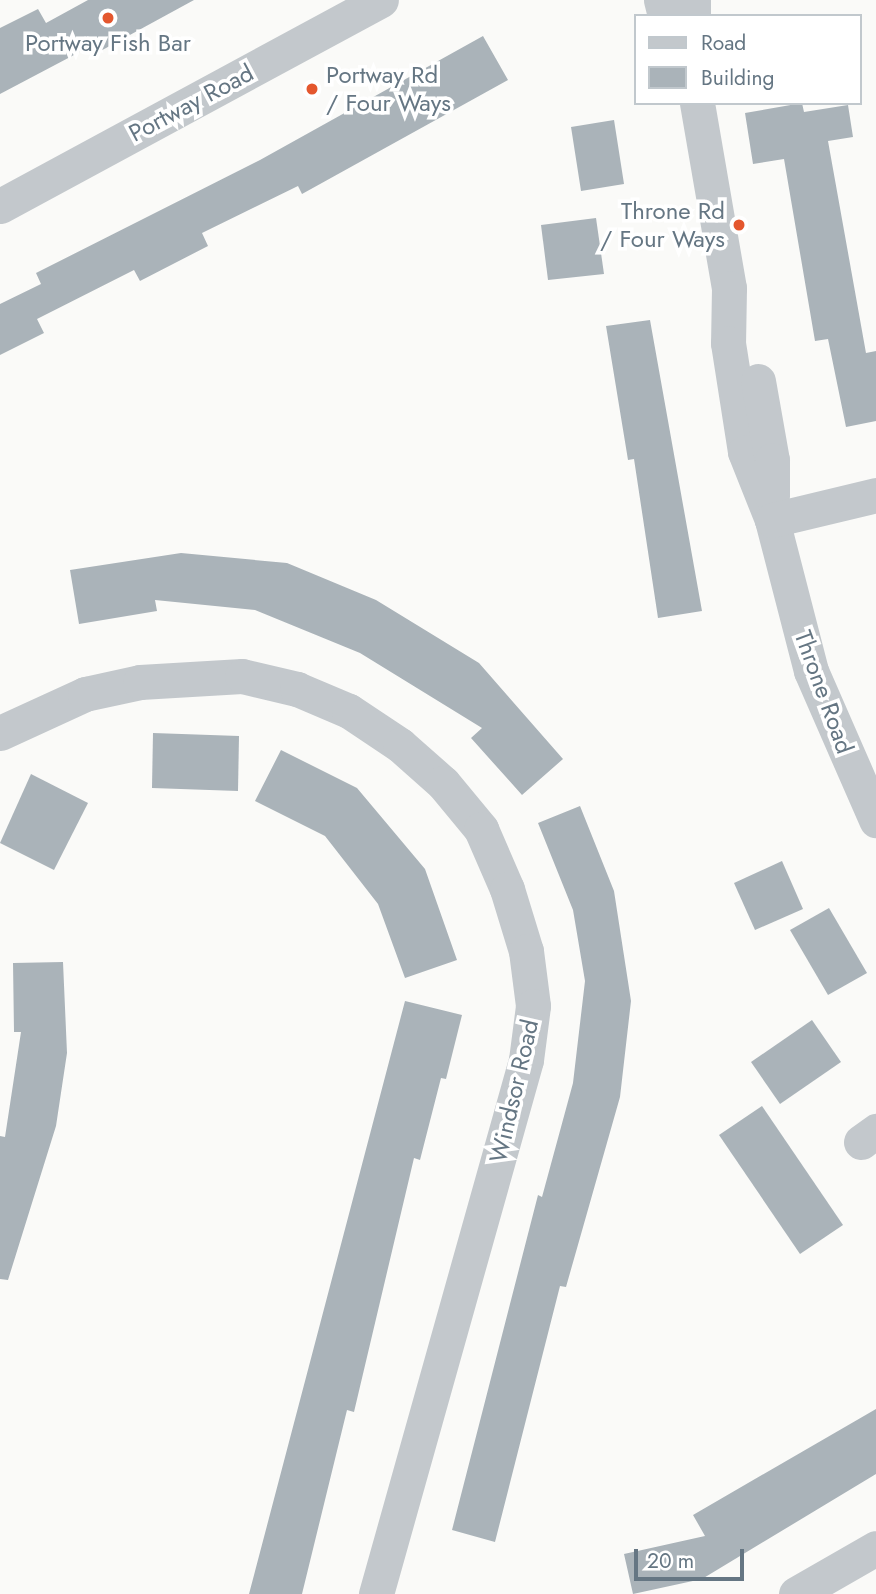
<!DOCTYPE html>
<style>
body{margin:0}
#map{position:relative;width:876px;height:1594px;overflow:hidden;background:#fafaf8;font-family:Jost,sans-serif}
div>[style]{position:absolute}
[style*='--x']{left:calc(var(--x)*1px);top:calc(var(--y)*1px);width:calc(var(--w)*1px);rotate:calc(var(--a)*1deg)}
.building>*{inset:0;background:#aab3b9}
.minor>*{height:35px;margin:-17.5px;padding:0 17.5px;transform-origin:17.5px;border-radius:17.5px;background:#c3c8cc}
.dots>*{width:19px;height:19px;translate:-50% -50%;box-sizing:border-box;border:4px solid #fff;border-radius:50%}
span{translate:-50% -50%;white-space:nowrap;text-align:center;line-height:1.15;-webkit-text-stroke:7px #fff;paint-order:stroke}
.poi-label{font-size:24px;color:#657683}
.left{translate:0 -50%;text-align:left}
.right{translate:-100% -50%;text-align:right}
.street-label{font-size:24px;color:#657683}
.legend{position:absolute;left:634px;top:14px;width:228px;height:91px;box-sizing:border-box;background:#fff;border:2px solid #c1c8cd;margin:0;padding:9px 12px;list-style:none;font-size:21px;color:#657683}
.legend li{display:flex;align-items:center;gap:14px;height:35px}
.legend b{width:35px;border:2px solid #c1c8cd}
.scale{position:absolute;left:634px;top:1549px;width:110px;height:32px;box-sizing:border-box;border:4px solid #657683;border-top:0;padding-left:9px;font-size:21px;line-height:24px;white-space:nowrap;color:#657683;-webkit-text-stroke:5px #fff;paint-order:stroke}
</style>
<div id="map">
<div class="building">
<div style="clip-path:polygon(88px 0,194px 0,95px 54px,91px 46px,0 94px,0 28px,38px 9px,46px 23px)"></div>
<div style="clip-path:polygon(483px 36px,508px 80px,302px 194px,298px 186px,202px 233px,208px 246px,140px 281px,134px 270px,37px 319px,44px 333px,0 355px,0 304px,41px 284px,36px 273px,260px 160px)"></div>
<div style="clip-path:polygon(802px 103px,804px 112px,848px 105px,853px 137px,828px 141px,866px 353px,876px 351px,876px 421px,846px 427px,828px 339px,815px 341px,784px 159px,753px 164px,745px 113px)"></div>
<div style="clip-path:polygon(614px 120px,624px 184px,581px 191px,571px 127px)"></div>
<div style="clip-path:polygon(596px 218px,604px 274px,548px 280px,541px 225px)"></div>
<div style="clip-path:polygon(650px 320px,702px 611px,658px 618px,634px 459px,628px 460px,606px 326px)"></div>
<div style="clip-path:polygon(181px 553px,287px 563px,376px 600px,479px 663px,563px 759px,522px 795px,471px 738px,482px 728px,360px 653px,255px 610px,155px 600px,157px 611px,79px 624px,70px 570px)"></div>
<div style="clip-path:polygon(153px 733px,239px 736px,238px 791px,152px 788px)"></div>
<div style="clip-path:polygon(281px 750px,357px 788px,425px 869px,457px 960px,405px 978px,378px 904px,325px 836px,255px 801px)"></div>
<div style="clip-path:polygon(31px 774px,88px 803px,54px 870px,0 843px)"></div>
<div style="clip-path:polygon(580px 806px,614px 891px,631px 1001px,620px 1097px,566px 1287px,560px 1286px,495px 1542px,452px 1530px,538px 1195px,542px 1197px,573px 1083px,585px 981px,573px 910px,538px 823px)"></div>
<div style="clip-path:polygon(782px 861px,803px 909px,755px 930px,734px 883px)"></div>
<div style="clip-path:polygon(829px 908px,867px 973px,828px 995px,790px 930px)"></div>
<div style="clip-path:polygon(63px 962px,67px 1053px,56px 1126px,8px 1280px,0 1279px,0 1136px,5px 1137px,21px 1032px,14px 1032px,13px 963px)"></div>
<div style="clip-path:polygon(405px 1001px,462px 1015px,446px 1079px,441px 1078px,420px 1160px,414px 1158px,354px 1412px,347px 1410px,302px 1594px,249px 1594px)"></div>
<div style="clip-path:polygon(812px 1020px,841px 1062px,780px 1104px,751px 1062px)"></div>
<div style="clip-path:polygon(762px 1106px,843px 1225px,800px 1254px,719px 1135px)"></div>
<div style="clip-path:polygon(876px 1409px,876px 1474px,702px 1579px,633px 1594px,624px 1554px,705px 1536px,693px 1515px)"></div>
</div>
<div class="minor">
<div style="--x:661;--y:0;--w:16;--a:76"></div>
<div style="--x:693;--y:0;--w:16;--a:90"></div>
<div style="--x:697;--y:103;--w:188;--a:80.2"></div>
<div style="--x:729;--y:288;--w:55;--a:91"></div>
<div style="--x:728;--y:343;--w:110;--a:81.1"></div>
<div style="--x:745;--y:452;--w:73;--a:68.3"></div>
<div style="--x:772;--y:520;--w:156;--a:75.5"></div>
<div style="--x:811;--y:671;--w:163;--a:66.4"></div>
<div style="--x:0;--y:206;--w:433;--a:-28.4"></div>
<div style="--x:758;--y:381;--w:80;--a:80"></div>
<div style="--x:772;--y:460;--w:36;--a:90"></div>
<div style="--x:772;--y:520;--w:107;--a:-13.5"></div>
<div style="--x:0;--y:733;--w:94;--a:-24.6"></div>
<div style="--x:85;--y:694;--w:56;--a:-12.3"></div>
<div style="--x:140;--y:682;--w:102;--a:-3.4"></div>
<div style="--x:242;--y:676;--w:57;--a:13.3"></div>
<div style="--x:297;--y:689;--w:56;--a:22.9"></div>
<div style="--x:349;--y:711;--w:61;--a:33.7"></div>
<div style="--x:400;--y:745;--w:57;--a:41.5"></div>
<div style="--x:443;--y:783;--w:60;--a:50.4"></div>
<div style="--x:481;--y:829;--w:65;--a:66.6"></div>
<div style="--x:507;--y:889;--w:65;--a:73"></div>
<div style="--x:526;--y:951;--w:55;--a:82.7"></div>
<div style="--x:533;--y:1006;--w:54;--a:97.4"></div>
<div style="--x:526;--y:1060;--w:555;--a:105.69"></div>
<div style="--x:861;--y:1142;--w:19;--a:-36"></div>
<div style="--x:796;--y:1594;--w:92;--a:-29.9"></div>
</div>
<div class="dots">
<div style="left:108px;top:18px;background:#e4572e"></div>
<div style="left:312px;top:89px;background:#e4572e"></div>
<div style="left:739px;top:225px;background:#e4572e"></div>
</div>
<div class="poi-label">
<span style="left:108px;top:43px">Portway Fish Bar</span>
<span class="left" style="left:326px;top:89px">Portway Rd<br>/ Four Ways</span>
<span class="right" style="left:725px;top:225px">Throne Rd<br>/ Four Ways</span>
</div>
<div class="street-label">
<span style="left:191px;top:103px;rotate:-28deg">Portway Road</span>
<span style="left:824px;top:692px;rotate:70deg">Throne Road</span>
<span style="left:514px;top:1091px;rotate:-77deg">Windsor Road</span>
</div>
<ul class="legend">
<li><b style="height:9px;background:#c3c8cc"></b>Road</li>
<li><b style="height:19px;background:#aab3b9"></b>Building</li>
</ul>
<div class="scale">20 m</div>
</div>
